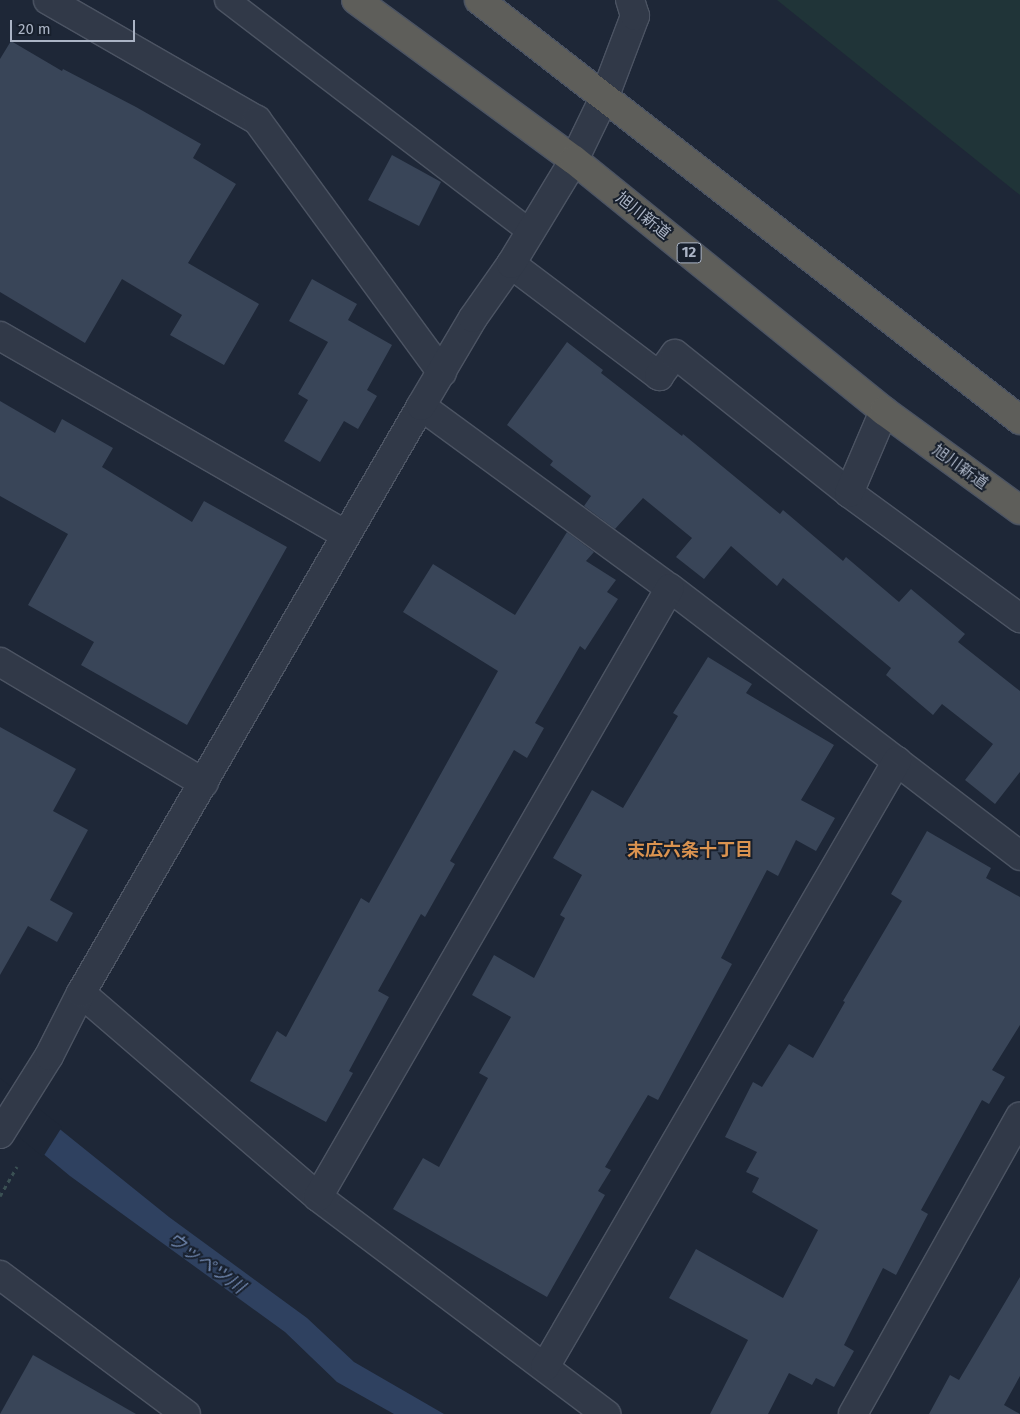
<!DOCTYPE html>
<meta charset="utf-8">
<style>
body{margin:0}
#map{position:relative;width:1020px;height:1414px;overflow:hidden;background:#1e2737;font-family:"Fira Sans","Noto Sans JP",sans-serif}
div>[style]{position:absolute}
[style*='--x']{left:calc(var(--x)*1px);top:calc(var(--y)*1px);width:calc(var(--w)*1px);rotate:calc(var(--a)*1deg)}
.green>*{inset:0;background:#203438}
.water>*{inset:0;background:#2f4160}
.pier>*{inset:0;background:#1e2737}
.building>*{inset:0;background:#394558}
.path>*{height:3px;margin-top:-1.5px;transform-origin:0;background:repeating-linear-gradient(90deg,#3a5053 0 4px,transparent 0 8px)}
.roads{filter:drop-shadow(1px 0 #4c5463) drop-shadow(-1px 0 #4c5463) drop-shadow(0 1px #4c5463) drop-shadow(0 -1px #4c5463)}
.service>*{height:24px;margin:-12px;padding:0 12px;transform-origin:12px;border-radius:12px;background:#313948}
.minor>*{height:28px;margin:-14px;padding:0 14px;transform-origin:14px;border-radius:14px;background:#313948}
.trunk>*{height:28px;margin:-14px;padding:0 14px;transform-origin:14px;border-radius:14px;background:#5e5e5a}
span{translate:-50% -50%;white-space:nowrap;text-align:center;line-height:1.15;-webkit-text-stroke:4px #171f2c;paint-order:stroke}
.shield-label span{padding:1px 4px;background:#171f2c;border:1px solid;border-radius:4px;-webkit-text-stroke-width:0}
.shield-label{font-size:15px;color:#abb4c5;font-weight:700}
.street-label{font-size:16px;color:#abb4c5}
.neighbourhood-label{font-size:18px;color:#da9350;font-weight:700}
.water-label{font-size:18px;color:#7188b0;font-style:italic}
.scale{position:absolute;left:10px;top:20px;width:125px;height:22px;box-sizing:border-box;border:2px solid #abb4c5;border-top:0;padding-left:6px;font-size:15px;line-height:18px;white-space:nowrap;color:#abb4c5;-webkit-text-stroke:4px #171f2c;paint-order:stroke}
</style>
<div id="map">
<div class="green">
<div style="clip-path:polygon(777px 0,1020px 0,1020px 195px)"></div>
</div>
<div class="water">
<div style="clip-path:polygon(0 1081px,169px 1217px,307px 1318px,354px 1362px,444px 1414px,394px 1414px,337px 1382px,285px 1332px,70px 1176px,0 1118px)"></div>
</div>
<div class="pier">
<div style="clip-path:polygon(0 1078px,62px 1127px,43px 1157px,0 1121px)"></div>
</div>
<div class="building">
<div style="clip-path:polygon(11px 41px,62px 71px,63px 69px,136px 107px,201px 144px,193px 158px,236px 184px,188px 263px,259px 304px,224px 365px,170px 335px,182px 315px,122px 279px,85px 343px,0 292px,0 59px)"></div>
<div style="clip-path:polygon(392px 155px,441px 182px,419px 226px,368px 200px)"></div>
<div style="clip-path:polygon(312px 279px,357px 304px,348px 320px,392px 345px,367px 390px,377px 396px,358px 429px,344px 421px,320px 462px,284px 441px,308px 400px,298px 394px,328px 342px,289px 321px)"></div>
<div style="clip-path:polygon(567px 342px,603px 370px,601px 373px,682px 436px,683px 434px,780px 514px,783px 510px,843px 561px,846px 557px,899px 602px,911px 589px,965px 634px,958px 642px,1020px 691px,1020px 772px,995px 804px,965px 780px,993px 744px,942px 704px,933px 715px,886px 675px,891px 668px,783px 578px,777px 586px,731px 546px,704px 579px,676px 557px,692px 538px,643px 498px,615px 529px,584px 506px,591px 496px,550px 465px,553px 461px,507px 425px)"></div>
<div style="clip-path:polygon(0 401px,55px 433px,62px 419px,113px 448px,102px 467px,192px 522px,204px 501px,287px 547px,187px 725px,81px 665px,94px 642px,28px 605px,68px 534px,0 496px)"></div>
<div style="clip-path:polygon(567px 532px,594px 552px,586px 561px,616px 580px,607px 592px,618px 599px,585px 650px,580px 646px,535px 723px,544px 728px,527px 758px,514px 750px,450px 861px,455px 864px,425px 917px,421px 914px,378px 991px,389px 997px,349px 1071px,353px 1073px,326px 1122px,250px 1081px,277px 1031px,286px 1037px,361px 898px,369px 903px,498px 671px,403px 612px,433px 564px,515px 615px)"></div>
<div style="clip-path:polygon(708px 657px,752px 684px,746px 693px,834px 745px,801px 800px,835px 818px,816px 851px,796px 840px,778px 876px,767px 870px,721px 958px,732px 964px,658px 1100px,648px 1095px,605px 1167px,611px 1170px,598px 1191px,605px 1195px,547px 1297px,393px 1209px,423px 1158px,439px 1167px,488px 1078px,479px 1073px,511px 1017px,472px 995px,494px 955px,534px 978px,565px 918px,560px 915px,582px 875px,553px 858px,592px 790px,623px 808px,678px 716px,673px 713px)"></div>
<div style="clip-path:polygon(0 727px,76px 769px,53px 811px,88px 830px,50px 900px,73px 913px,57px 942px,28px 926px,0 975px)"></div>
<div style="clip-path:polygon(927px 831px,991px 868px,986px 878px,1020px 897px,1020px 1025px,992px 1070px,1005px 1077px,989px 1104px,982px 1100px,921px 1210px,928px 1214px,896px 1275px,883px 1268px,844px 1345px,854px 1351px,834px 1387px,816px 1378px,812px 1385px,789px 1373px,768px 1414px,710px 1414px,748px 1340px,669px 1298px,696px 1249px,783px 1298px,818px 1230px,752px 1192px,759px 1178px,746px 1172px,757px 1152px,725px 1137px,753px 1082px,762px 1087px,789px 1044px,813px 1058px,845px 1002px,843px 1001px,902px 901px,891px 894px)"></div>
<div style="clip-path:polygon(1020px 1277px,1020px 1376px,1004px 1405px,1020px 1414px,929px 1414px,950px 1375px,959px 1380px)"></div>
<div style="clip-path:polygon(33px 1355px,136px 1414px,0 1414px)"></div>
</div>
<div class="path">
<div style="--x:0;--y:1196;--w:34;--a:-60"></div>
</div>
<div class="roads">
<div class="service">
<div style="--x:227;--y:0;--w:382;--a:37.4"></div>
</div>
<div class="minor">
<div style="--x:48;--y:0;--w:241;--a:29.9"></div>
<div style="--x:257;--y:120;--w:313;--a:53.8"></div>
<div style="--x:511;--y:264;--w:186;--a:37.1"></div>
<div style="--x:659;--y:376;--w:27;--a:-54"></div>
<div style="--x:675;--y:354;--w:223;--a:38.6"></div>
<div style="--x:849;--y:493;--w:212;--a:36.2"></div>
<div style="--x:0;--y:336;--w:398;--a:29.9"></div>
<div style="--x:421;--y:406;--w:308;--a:36.2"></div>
<div style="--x:670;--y:588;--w:441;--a:37.4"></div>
<div style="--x:849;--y:493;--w:89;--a:-66.9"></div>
<div style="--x:0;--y:662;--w:237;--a:30.7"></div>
<div style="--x:81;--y:993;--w:313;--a:40.7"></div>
<div style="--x:318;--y:1197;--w:361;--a:37"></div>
<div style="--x:0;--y:1134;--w:92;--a:-57.9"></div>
<div style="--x:49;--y:1056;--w:71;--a:-63.1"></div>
<div style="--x:81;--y:993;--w:678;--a:-59.92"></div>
<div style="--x:421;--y:406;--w:102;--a:-59.4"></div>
<div style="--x:473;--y:318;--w:66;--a:-54.9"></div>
<div style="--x:511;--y:264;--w:122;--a:-58.8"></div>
<div style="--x:574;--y:160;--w:69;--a:-64.2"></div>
<div style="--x:604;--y:98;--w:88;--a:-69.3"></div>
<div style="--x:635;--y:16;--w:17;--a:-107"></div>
<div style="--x:318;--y:1197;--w:703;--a:-59.97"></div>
<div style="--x:0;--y:1275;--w:232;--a:36.8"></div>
<div style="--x:545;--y:1367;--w:701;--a:-59.85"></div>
<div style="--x:853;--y:1414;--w:341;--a:-60.7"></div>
</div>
<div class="trunk">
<div style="--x:356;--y:0;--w:270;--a:36.3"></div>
<div style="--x:574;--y:160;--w:399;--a:39"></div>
<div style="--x:884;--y:411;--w:168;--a:36.1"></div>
<div style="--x:479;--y:0;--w:685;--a:37.82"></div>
</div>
</div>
<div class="shield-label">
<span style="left:689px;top:253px">12</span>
</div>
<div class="street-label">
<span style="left:643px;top:216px;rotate:39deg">旭川新道</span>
<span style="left:960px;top:467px;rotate:36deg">旭川新道</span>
</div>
<div class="neighbourhood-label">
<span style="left:690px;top:850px">末広六条十丁目</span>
</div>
<div class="water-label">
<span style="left:206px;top:1263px;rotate:36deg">ウッペツ川</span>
</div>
<div class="scale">20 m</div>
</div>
